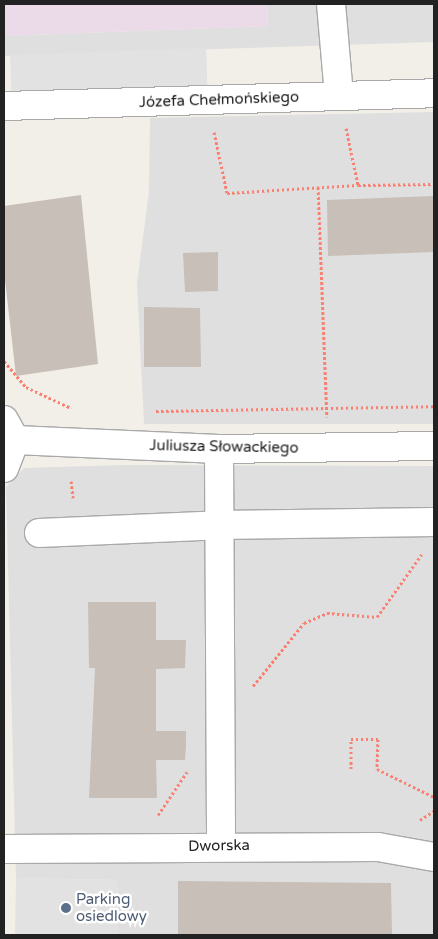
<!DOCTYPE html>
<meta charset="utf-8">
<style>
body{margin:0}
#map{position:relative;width:438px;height:939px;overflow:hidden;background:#f2efe9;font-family:"Varela Round",sans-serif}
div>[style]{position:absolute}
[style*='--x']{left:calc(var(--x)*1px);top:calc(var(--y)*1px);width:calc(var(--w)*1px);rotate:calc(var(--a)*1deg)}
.residential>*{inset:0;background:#e0dfdf}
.industrial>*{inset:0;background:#ebdbe8}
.parking>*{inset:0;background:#e2e2e2}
.building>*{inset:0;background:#c7bfb8}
.path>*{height:3px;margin-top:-1.5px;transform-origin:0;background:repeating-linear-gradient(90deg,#fa8072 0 2.5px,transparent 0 5px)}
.roads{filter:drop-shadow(1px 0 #a9a9a9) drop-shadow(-1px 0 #a9a9a9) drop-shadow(0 1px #a9a9a9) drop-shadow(0 -1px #a9a9a9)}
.street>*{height:28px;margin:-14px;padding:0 14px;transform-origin:14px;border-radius:14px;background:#fff}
.dots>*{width:14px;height:14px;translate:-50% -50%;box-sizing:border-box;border:2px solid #fff;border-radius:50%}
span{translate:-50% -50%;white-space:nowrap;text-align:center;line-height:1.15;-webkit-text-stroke:5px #fff;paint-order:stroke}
.street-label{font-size:15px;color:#222}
.service-label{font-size:15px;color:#4e5e75}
.left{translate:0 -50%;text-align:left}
.frame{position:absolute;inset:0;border:5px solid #222;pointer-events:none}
</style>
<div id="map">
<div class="residential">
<div style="clip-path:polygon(267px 4px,434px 4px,434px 42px,4px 56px,4px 36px,268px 26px)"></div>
<div style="clip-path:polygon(434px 112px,434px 424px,144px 424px,137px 284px,149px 191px,150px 118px)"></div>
<div style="clip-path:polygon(124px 465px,434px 466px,434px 935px,117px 935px,118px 880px,16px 878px,6px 487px,24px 468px)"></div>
</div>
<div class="industrial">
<div style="clip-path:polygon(4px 4px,267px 4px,268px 26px,4px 36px)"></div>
</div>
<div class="parking">
<div style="clip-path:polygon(206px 48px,208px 102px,12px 106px,10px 55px)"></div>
<div style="clip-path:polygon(16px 878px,118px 880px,117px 935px,15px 935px)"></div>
</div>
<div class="building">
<div style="clip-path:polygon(81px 195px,98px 364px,16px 376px,4px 271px,4px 206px)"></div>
<div style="clip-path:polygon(434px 196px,434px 252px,328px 256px,327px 200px)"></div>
<div style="clip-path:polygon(218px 252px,218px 291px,185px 292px,183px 253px)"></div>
<div style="clip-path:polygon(144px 307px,200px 308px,201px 367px,144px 367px)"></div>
<div style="clip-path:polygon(88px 602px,156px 602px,156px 640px,186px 640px,185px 668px,156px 669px,156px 731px,186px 731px,186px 746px,185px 760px,156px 760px,157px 798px,89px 798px,95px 668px,89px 668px)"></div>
<div style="clip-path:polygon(178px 881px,391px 883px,392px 935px,178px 935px)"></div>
</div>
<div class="path">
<div style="--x:346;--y:128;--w:58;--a:78.1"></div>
<div style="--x:358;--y:185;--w:76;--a:-0.8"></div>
<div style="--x:214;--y:132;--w:62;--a:78"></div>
<div style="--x:227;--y:193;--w:131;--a:-3.5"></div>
<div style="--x:318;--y:187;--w:230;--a:87.8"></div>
<div style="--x:4;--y:361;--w:34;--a:50"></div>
<div style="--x:26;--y:387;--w:50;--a:25"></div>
<div style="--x:156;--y:411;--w:278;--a:-1"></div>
<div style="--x:71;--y:481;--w:17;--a:83"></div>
<div style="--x:253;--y:686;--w:81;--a:-51"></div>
<div style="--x:304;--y:623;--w:25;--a:-23"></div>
<div style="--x:327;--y:613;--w:50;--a:4.6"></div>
<div style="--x:377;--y:617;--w:77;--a:-54.5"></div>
<div style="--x:351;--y:769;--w:30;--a:-90"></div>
<div style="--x:351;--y:739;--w:27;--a:0"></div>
<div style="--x:378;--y:739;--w:30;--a:92"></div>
<div style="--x:377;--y:769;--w:64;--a:26.2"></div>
<div style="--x:158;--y:815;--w:52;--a:-56"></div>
<div style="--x:420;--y:820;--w:17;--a:-33"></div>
</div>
<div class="roads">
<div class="street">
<div style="--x:331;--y:4;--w:92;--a:85"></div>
<div style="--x:4;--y:106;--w:430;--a:-1.7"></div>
<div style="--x:4;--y:420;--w:23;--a:61"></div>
<div style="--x:15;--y:440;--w:30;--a:111"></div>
<div style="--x:15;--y:440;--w:204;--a:2.5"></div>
<div style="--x:219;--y:449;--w:215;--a:-0.8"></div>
<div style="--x:219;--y:449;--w:396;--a:89.7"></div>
<div style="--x:39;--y:533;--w:180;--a:-2.5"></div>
<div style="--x:219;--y:525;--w:215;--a:-0.8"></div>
<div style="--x:4;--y:849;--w:374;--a:-0.3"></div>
<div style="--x:378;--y:847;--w:57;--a:10.1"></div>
</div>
</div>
<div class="dots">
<div style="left:66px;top:908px;background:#5c6f8a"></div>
</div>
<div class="street-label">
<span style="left:219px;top:100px;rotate:-2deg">Józefa Chełmońskiego</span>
<span style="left:224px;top:447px;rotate:1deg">Juliusza Słowackiego</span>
<span style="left:219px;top:846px;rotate:-1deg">Dworska</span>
</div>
<div class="service-label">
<span class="left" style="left:76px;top:908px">Parking<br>osiedlowy</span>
</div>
<div class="frame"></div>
</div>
